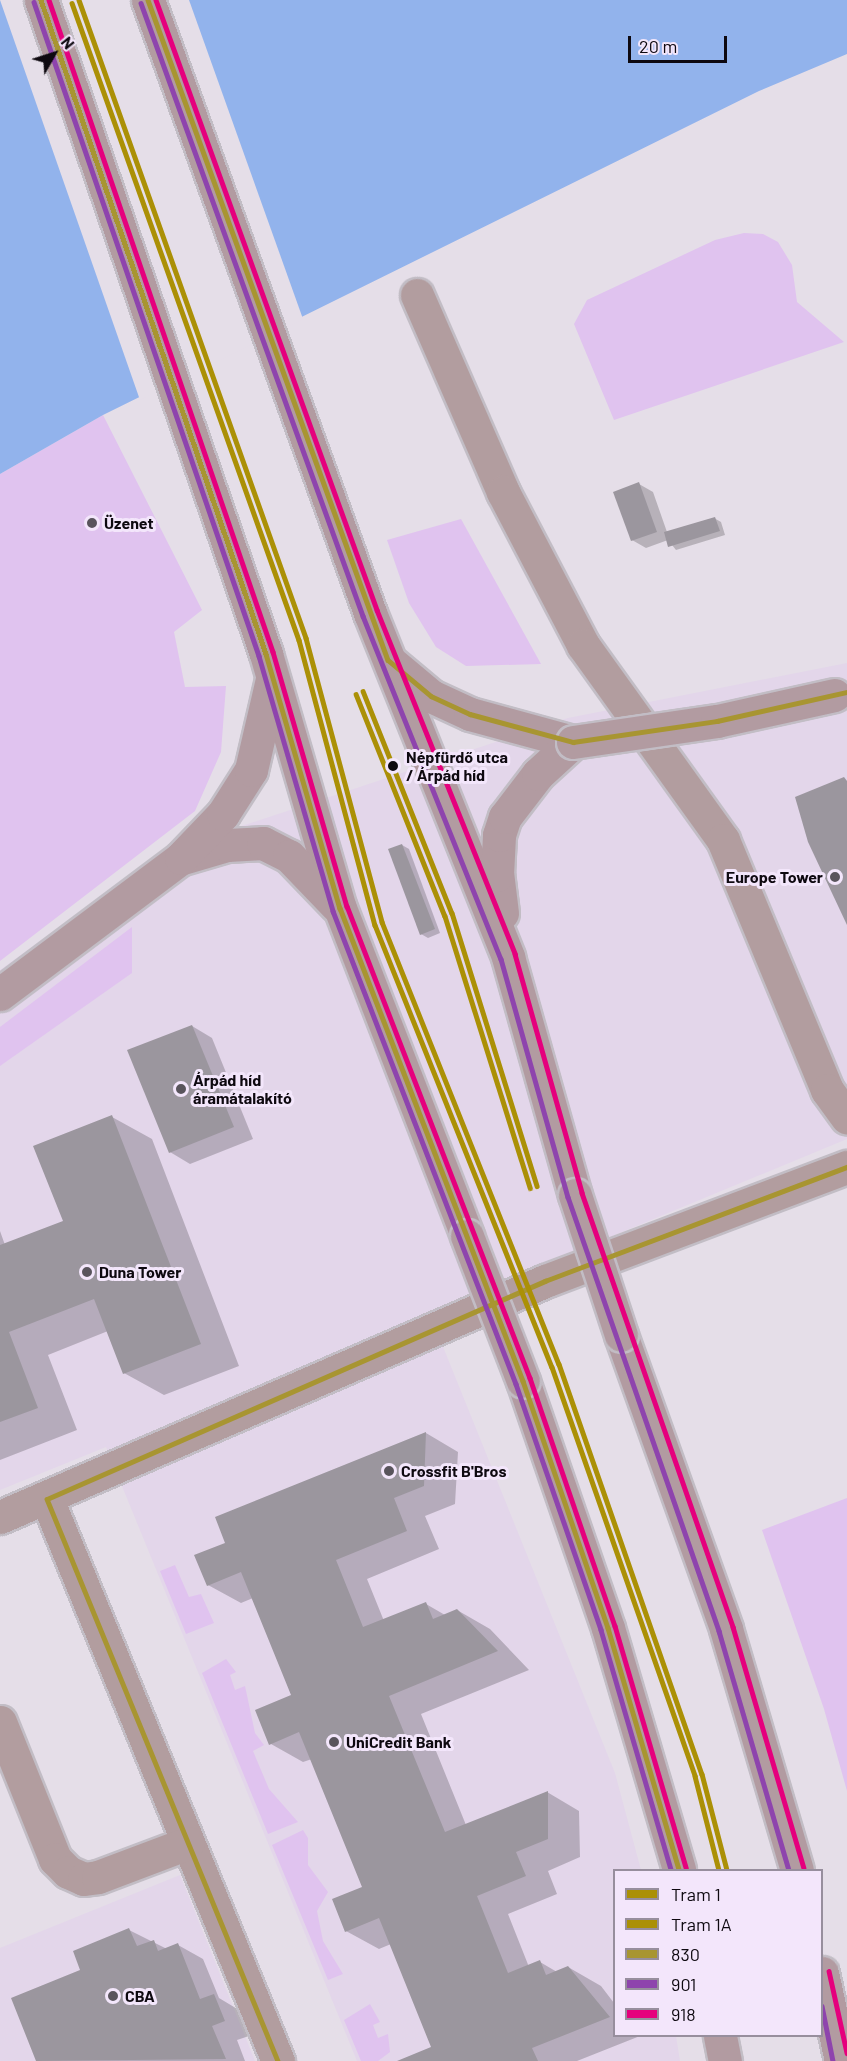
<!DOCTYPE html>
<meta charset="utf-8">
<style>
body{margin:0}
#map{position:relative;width:847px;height:2061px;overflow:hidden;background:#e5dee8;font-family:Barlow,sans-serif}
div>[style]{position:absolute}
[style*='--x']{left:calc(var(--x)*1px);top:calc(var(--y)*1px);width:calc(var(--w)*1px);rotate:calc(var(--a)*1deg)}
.built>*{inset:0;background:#e3d6ea}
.green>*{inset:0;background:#e0c3ef}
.water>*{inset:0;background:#92b3ec}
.pier>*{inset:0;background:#e5dee8}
.shadow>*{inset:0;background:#0003}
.building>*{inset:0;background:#9b969e}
.roads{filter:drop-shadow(2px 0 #c2bdc5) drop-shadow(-2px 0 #c2bdc5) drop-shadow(0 2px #c2bdc5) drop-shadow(0 -2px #c2bdc5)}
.minor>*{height:33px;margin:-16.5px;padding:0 16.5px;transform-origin:16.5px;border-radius:16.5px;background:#b29d9f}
.tertiary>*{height:33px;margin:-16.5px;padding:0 16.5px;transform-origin:16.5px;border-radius:16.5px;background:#b29d9f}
.primary>*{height:33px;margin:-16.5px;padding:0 16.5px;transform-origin:16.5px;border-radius:16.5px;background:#b29ba1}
.bridges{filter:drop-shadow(2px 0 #c2bdc5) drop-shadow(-2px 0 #c2bdc5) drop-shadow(0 2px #c2bdc5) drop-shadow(0 -2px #c2bdc5)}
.primary-bridge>*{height:33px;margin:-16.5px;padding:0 16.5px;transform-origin:16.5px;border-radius:16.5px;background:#b29ba1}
.bus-1>*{height:4.5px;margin:-2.25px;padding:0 2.25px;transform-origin:2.25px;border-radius:2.25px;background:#a89531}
.bus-2>*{height:4.5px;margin:-2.25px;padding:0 2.25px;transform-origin:2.25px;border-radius:2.25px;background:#8e44ad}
.bus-3>*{height:4.5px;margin:-2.25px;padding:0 2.25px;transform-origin:2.25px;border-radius:2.25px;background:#e5007d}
.tram-1>*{height:4.5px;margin:-2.25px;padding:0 2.25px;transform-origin:2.25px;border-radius:2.25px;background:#ab9006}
.tram-2>*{height:4.5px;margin:-2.25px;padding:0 2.25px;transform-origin:2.25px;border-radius:2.25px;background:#ab9006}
.dots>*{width:16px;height:16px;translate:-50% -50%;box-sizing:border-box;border:3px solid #f3e6fb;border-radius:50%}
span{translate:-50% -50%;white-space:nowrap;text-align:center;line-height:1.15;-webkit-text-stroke:6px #f3e6fb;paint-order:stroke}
.poi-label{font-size:16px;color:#0e0910;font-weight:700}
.left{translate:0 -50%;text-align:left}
.right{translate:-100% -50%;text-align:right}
.stop-label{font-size:16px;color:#0e0910;font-weight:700}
.legend{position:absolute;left:613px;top:1869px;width:210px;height:168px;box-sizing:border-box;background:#f3e6fb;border:2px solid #978e9d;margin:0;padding:8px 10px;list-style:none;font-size:18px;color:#0e0910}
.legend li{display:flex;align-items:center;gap:12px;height:30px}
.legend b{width:30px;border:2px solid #978e9d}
.north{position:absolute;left:24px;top:24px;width:60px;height:60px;-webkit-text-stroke:4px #f3e6fb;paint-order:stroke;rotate:51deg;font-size:16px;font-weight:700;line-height:24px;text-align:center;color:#0e0910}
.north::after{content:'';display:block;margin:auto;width:21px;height:27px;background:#0e0910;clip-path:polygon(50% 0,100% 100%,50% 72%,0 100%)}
.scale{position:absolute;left:628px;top:36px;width:99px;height:27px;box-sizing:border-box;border:3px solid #0e0910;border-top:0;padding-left:8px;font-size:18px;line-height:21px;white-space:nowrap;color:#0e0910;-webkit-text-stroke:4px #f3e6fb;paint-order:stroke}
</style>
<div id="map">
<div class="built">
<div style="clip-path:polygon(847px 663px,847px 1139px,429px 1312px,615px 1773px,641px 1870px,614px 1870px,614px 2036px,676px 2036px,680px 2061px,357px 2061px,106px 1447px,0 1490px,0 970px,163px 852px,568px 718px)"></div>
<div style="clip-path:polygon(180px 1875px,255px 2061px,0 2061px,0 1948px)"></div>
</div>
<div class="green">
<div style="clip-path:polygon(744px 233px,763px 234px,778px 242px,792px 265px,797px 302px,844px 342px,614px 420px,574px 324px,587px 300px,715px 240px)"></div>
<div style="clip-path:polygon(103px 415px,202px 610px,174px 632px,185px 687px,226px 686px,221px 752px,195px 811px,0 961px,0 474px)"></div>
<div style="clip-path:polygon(461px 519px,541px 664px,466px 666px,436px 647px,409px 603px,387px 540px)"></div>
<div style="clip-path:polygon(132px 927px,132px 973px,0 1066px,0 1027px)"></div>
<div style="clip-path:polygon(847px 1498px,847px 1791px,824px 1709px,762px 1530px)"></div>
<div style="clip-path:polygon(175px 1565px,189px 1597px,201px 1594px,214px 1623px,186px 1634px,160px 1571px)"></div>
<div style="clip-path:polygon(226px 1659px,236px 1672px,230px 1675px,235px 1690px,245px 1686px,255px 1733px,264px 1745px,253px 1751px,269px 1789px,298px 1822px,268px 1834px,202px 1673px)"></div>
<div style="clip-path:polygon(303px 1830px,308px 1838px,308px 1865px,328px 1892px,317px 1911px,323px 1941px,343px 1974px,328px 1980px,272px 1845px)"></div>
<div style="clip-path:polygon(370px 2004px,380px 2022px,373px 2025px,378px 2038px,388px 2034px,390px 2052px,378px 2061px,361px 2061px,344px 2020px)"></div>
</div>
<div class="water">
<div style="clip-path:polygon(0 0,847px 0,847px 54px,759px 91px,103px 415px,0 474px)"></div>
</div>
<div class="pier">
<div style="clip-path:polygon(189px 0,303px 319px,140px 400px,0 0)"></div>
</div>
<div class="shadow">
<div style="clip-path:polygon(639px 484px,653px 492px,667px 532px,714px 518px,721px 522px,725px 535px,676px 550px,668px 540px,646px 548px,632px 540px)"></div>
<div style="clip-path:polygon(402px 845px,409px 849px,440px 933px,428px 938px,421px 934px)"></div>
<div style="clip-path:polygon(192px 1026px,212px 1038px,253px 1139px,190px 1164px,170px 1152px)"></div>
<div style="clip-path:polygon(112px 1117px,152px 1139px,239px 1366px,164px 1395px,124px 1373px,108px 1331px,48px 1355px,77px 1430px,0 1460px,0 1231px,5px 1245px,65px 1222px)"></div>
<div style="clip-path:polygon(426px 1433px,458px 1452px,455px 1504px,425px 1516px,439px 1549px,367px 1579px,384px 1621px,426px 1604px,445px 1615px,457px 1610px,490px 1629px,529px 1670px,421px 1714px,466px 1825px,547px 1792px,579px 1811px,580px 1857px,548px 1871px,557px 1894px,508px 1914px,529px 1967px,540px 1962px,557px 1972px,568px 1967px,601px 1986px,614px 2003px,614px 2036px,640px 2036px,577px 2061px,401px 2061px,433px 2048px,391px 1944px,379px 1949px,346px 1931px,364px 1888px,312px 1759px,303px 1762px,271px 1744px,293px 1696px,253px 1598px,241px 1603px,208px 1585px,227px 1544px)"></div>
<div style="clip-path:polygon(129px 1930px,167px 1949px,178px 1945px,203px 1959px,219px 1998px,239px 2010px,249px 2036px,237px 2040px,245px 2061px,38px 2061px,13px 1999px,82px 1970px)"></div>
</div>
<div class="building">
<div style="clip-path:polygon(639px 482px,657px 532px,631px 541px,613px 492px)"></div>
<div style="clip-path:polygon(715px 517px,720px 531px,668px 547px,664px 532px)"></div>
<div style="clip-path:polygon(844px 777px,847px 781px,847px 925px,808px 842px,795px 797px)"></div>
<div style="clip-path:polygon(402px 844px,435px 929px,420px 935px,388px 849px)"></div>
<div style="clip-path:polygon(192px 1025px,234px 1127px,169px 1153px,127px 1050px)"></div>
<div style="clip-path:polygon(112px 1115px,201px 1344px,123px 1374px,94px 1299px,9px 1332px,38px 1408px,0 1422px,0 1245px,63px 1221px,33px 1146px)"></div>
<div style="clip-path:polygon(426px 1432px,424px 1486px,394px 1498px,407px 1531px,336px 1560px,363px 1627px,426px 1602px,433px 1619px,457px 1609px,498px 1651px,389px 1696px,445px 1832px,548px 1791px,548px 1839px,516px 1852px,526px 1876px,477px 1896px,508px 1973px,540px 1960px,546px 1975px,568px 1966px,610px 2017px,532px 2048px,538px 2061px,397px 2061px,431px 2047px,379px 1918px,345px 1932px,332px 1899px,362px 1887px,299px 1732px,269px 1745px,255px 1710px,291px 1695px,241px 1572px,207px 1586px,194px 1555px,225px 1543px,215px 1517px)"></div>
<div style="clip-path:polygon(129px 1928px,137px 1946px,154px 1940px,158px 1951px,178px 1943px,200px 1999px,214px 1994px,225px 2021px,212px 2026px,226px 2059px,36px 2061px,11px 1998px,80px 1970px,73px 1951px)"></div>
</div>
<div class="roads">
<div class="minor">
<div style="--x:417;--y:295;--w:215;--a:66.4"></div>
<div style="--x:503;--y:492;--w:173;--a:62.4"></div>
<div style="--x:583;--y:645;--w:240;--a:54.3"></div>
<div style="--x:723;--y:840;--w:271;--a:67.4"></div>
<div style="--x:827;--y:1090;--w:34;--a:54"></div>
<div style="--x:47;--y:1499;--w:608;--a:67.66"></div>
<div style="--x:0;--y:1722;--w:148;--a:68.1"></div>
<div style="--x:55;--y:1859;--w:18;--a:45"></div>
<div style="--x:68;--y:1872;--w:17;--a:24"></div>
<div style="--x:84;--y:1879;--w:14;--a:-8"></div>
<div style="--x:98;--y:1877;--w:96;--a:-20.7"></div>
</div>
<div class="tertiary">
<div style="--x:0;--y:1517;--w:594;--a:-23.41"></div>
<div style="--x:545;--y:1281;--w:323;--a:-20.7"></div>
</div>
<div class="primary">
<div style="--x:41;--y:0;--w:692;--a:71.01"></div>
<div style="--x:266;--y:654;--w:265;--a:73.8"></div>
<div style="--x:340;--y:908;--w:352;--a:68.8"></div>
<div style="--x:148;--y:0;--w:652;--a:70.09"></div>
<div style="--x:370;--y:613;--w:371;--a:68.1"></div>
<div style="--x:508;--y:957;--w:247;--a:74.3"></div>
<div style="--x:393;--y:664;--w:50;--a:40.1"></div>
<div style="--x:431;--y:696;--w:43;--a:24.8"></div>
<div style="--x:470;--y:714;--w:107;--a:15.2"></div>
<div style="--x:183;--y:858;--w:46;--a:-16.5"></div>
<div style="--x:227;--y:845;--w:36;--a:-3"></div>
<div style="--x:263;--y:843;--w:29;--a:27"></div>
<div style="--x:289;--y:856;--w:68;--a:46.2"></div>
<div style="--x:502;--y:913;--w:38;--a:-97"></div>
<div style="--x:497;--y:875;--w:40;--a:-87.1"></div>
<div style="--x:499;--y:835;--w:19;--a:-72"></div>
<div style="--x:505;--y:817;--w:54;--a:-52.5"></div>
<div style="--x:538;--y:774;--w:47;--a:-42.4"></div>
<div style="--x:0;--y:994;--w:226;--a:-36.9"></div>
<div style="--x:181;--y:858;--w:61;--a:-46.3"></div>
<div style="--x:223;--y:814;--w:52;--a:-57.5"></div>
<div style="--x:251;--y:770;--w:93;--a:-77"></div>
<div style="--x:621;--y:1335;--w:312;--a:70.3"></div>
<div style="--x:726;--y:1629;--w:251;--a:73.6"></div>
<div style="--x:523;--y:1381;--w:261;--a:71"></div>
<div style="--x:608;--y:1628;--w:252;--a:73.6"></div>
<div style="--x:822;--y:1973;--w:90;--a:77.8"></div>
<div style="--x:720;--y:2036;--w:25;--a:79"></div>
</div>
</div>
<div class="bridges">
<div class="primary-bridge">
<div style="--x:573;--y:742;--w:146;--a:-8.3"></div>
<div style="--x:717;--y:721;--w:120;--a:-12.5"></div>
<div style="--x:575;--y:1195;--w:147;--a:71.8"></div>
<div style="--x:467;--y:1236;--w:155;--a:68.9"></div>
</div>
</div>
<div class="bus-1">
<div style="--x:41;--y:0;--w:692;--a:71.01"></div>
<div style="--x:266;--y:654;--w:265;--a:73.8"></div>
<div style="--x:340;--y:908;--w:507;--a:68.85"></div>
<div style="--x:523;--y:1381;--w:261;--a:71"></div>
<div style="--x:608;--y:1628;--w:252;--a:73.6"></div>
<div style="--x:148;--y:0;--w:702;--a:70.02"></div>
<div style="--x:388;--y:660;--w:56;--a:39.9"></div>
<div style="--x:431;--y:696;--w:43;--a:24.8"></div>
<div style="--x:470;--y:714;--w:107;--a:15.2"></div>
<div style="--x:573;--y:742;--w:146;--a:-8.3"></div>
<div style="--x:717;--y:721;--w:133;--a:-12.6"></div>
<div style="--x:47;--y:1499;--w:544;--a:-23.64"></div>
<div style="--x:545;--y:1281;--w:323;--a:-20.7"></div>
<div style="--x:47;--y:1499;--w:608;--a:67.66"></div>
</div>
<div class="bus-2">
<div style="--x:34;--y:2;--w:692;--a:71.01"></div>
<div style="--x:259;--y:656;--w:266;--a:73.8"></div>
<div style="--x:333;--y:911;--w:507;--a:68.85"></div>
<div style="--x:516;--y:1384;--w:260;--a:70.9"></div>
<div style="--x:601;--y:1630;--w:250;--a:73.7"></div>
<div style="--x:141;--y:3;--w:652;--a:70.09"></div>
<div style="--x:363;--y:616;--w:370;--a:68.1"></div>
<div style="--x:501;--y:959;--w:247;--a:74.3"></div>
<div style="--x:568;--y:1197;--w:460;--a:70.8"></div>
<div style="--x:719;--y:1631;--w:249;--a:73.7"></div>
<div style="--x:822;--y:2006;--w:56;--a:78.7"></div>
</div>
<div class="bus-3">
<div style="--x:49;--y:0;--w:689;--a:71.04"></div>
<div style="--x:273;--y:652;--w:265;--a:73.8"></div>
<div style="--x:347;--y:906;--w:506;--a:68.81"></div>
<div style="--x:530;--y:1378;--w:262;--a:71.1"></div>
<div style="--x:615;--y:1626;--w:252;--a:73.6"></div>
<div style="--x:156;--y:0;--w:649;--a:70.08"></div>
<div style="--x:377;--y:610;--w:371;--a:68.1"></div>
<div style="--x:515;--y:954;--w:248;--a:74.3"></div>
<div style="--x:582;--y:1193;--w:460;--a:70.8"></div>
<div style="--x:733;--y:1627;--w:251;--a:73.6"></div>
<div style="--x:829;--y:1971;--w:84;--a:77.6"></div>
</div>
<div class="tram-1">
<div style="--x:79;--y:0;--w:677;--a:70.41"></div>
<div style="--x:306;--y:638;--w:294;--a:75"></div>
<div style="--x:382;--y:922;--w:476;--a:68.2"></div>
<div style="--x:559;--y:1364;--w:434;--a:70.8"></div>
<div style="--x:702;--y:1774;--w:99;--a:75.4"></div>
<div style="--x:363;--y:691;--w:239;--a:68.2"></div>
<div style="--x:452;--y:913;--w:286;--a:72.7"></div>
</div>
<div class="tram-2">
<div style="--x:72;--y:3;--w:676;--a:70.39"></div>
<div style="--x:299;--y:640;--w:295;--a:75.1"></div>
<div style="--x:375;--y:925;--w:476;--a:68.2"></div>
<div style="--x:552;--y:1367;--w:433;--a:70.7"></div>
<div style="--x:695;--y:1776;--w:97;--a:75.7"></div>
<div style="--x:356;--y:694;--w:239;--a:68.2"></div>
<div style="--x:445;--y:916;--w:285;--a:72.6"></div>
</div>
<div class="dots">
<div style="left:92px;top:523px;background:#59545c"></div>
<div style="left:393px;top:766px;background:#0e0910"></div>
<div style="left:835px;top:877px;background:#59545c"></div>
<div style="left:181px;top:1089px;background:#59545c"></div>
<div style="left:87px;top:1272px;background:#59545c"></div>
<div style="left:389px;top:1471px;background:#59545c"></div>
<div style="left:334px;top:1742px;background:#59545c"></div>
<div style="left:113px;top:1996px;background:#59545c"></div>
</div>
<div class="poi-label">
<span class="left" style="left:104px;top:523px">Üzenet</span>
<span class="right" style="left:823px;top:877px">Europe Tower</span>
<span class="left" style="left:193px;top:1089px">Árpád híd<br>áramátalakító</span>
<span class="left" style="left:99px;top:1272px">Duna Tower</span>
<span class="left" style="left:401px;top:1471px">Crossfit B'Bros</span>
<span class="left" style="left:346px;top:1742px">UniCredit Bank</span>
<span class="left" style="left:125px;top:1996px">CBA</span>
</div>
<div class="stop-label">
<span class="left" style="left:406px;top:766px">Népfürdő utca<br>/ Árpád híd</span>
</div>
<ul class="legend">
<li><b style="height:8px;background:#ab9006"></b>Tram 1</li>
<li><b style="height:8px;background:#ab9006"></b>Tram 1A</li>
<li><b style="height:8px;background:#a89531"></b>830</li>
<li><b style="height:8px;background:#8e44ad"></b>901</li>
<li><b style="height:8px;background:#e5007d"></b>918</li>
</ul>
<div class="north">N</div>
<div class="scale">20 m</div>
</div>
